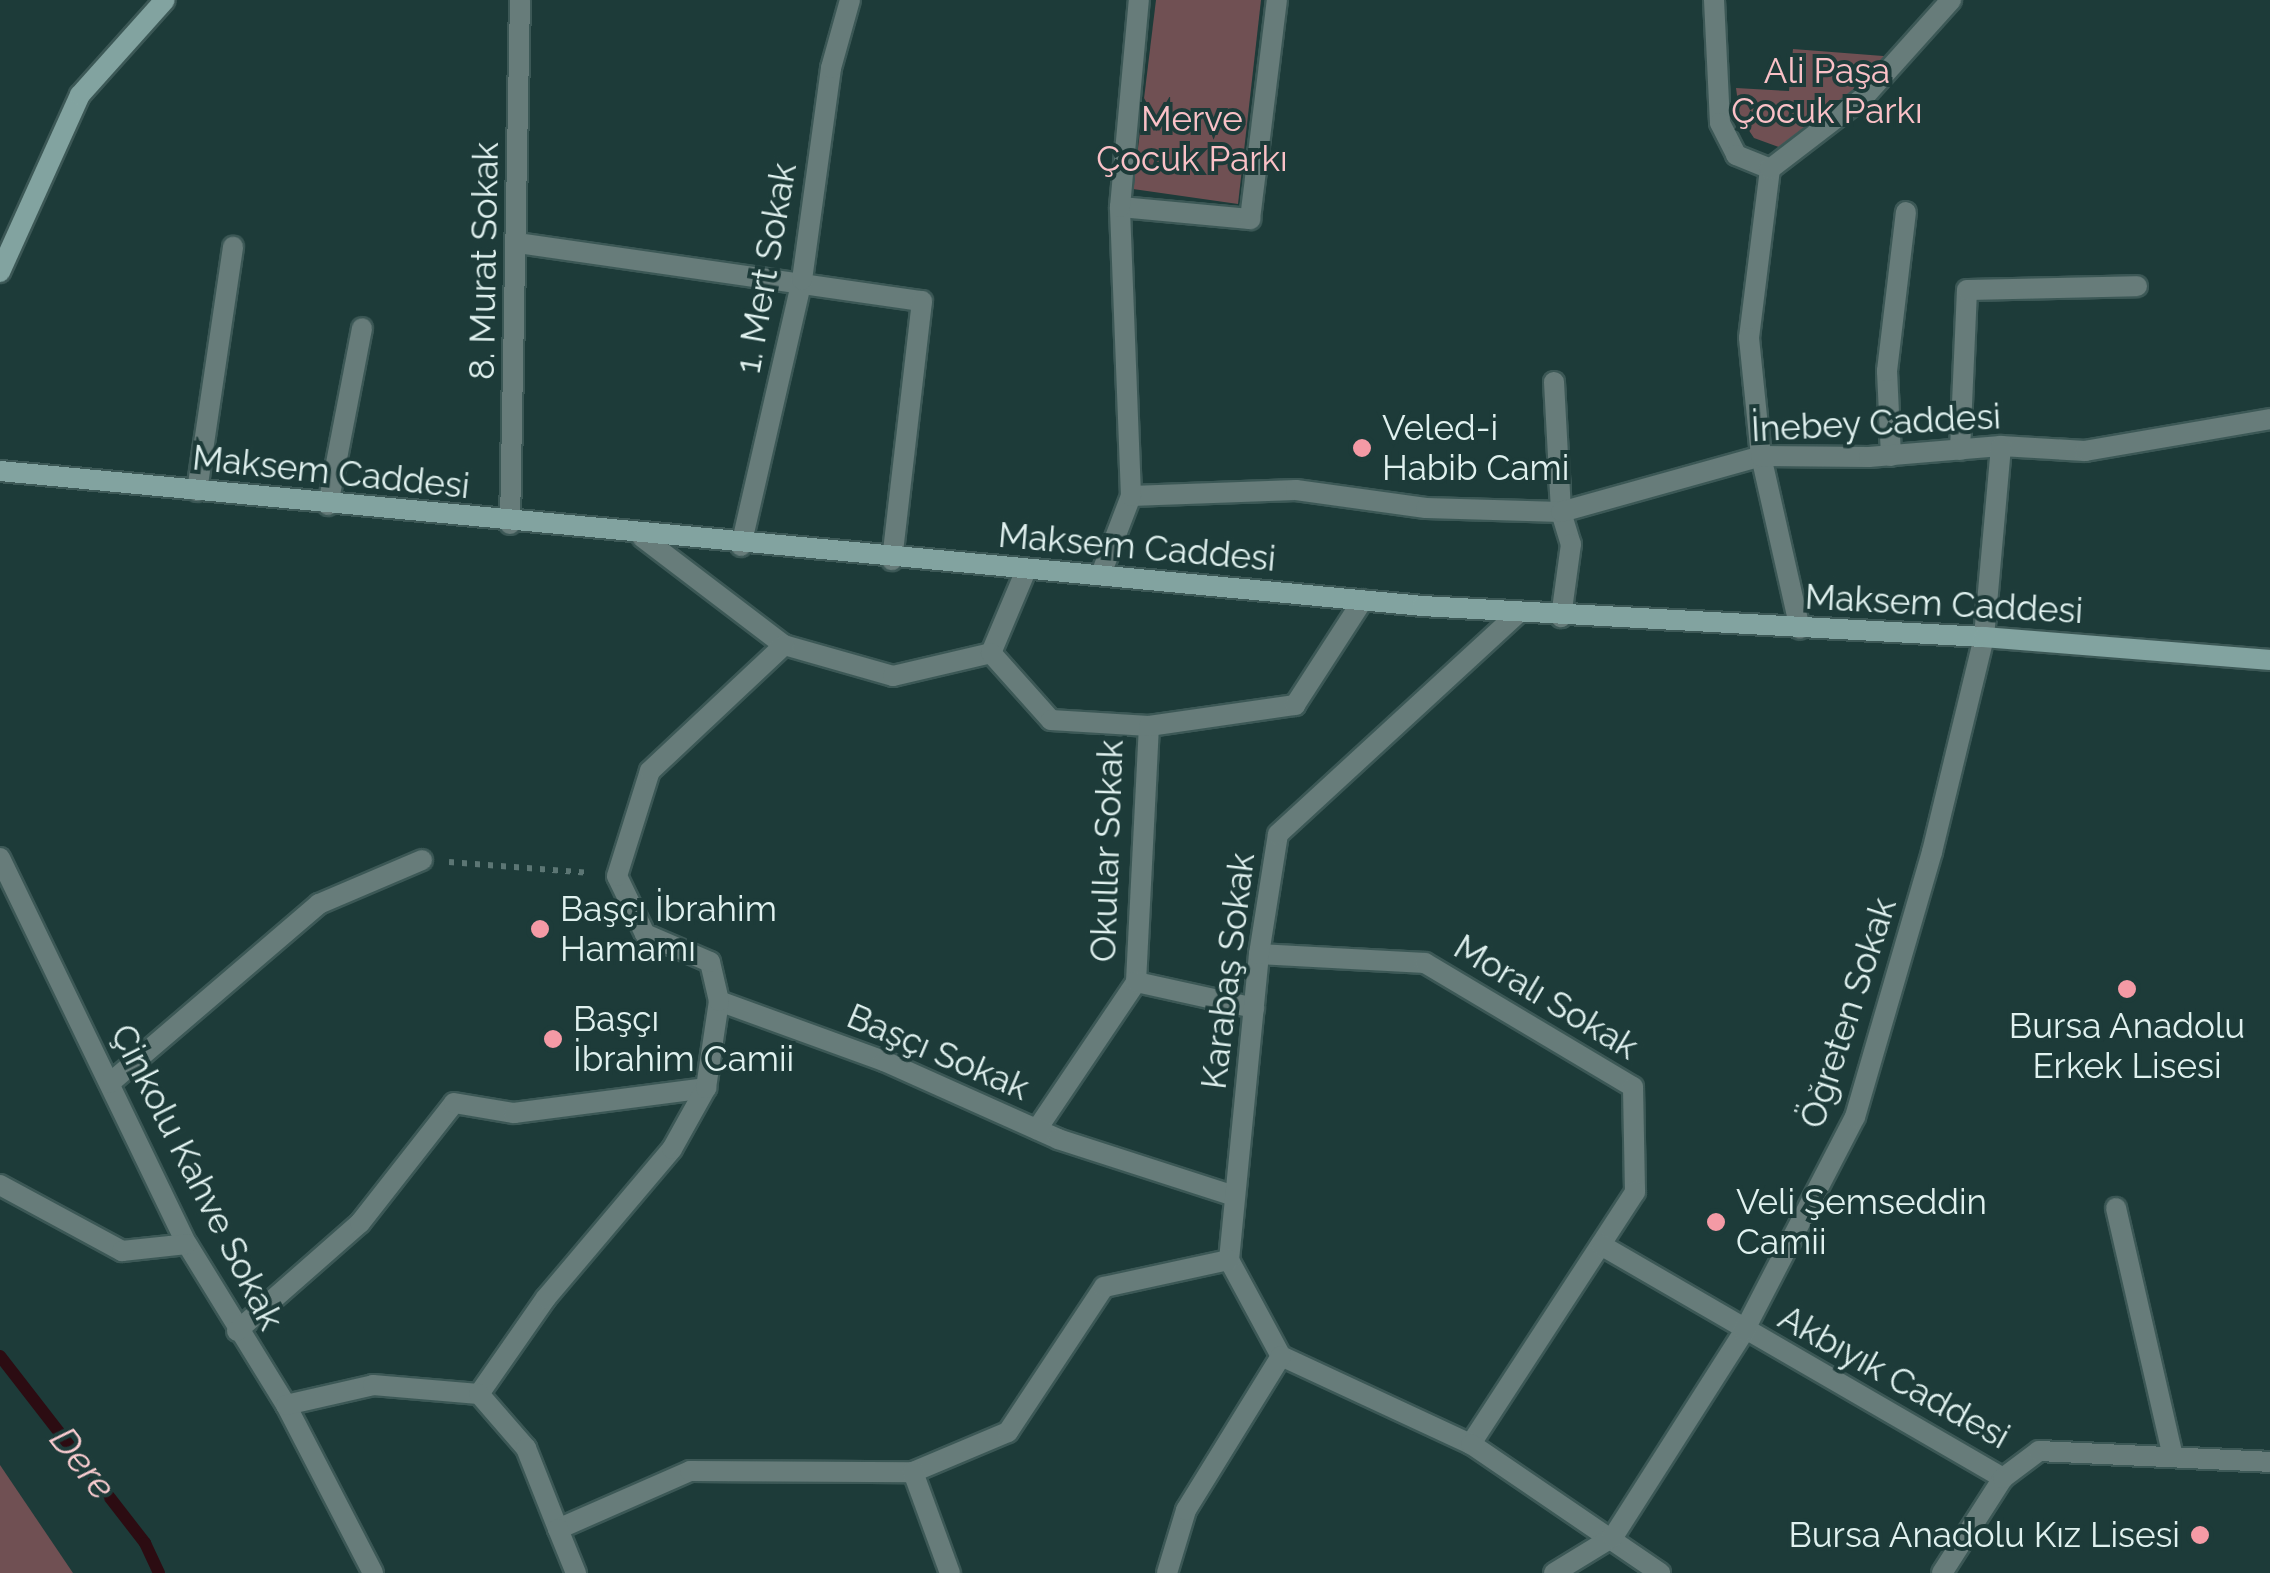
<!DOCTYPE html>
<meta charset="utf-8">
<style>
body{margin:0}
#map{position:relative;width:2270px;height:1573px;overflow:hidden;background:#1d3b39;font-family:Raleway,sans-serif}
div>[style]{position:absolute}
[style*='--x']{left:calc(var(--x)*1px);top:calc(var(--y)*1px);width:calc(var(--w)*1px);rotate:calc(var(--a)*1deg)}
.green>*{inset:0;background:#705053}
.stream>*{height:12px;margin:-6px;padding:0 6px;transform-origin:6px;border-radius:6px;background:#2c0c12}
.path>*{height:6px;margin-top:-3px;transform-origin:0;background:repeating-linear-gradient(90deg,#5c7674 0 5px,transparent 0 13px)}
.roads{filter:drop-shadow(2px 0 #3c5856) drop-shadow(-2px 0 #3c5856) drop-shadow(0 2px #3c5856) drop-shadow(0 -2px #3c5856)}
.pedestrian>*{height:20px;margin:-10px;padding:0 10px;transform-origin:10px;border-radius:10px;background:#677c7a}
.minor>*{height:20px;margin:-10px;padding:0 10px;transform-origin:10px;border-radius:10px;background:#677c7a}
.tertiary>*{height:20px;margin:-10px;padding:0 10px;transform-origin:10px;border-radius:10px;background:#677c7a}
.secondary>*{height:20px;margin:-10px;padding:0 10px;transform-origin:10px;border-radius:10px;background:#82a3a0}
.dots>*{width:28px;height:28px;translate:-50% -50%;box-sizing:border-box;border:5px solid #1d3b39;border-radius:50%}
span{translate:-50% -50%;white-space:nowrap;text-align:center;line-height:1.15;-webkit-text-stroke:8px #1d3b39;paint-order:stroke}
.park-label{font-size:35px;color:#fbc1c7}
.street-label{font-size:35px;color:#e0f1ef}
.poi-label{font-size:35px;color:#e0f1ef}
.left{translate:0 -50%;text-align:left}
.right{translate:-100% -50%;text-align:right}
.water-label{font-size:38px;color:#f9ccd0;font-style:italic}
</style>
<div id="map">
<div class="green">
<div style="clip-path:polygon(1156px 0,1261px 0,1238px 204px,1133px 189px)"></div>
<div style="clip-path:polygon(1793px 49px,1909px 58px,1855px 117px,1795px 153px,1754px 138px,1740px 117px,1736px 88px,1789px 91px)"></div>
<div style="clip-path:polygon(0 1465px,73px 1573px,0 1573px)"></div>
</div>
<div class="stream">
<div style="--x:0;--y:1356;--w:237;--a:52.2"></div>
<div style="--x:145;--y:1543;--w:33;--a:65"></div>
</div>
<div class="path">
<div style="--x:449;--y:862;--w:142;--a:4.4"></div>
</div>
<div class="roads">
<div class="pedestrian">
<div style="--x:1960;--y:450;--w:160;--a:-87.5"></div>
<div style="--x:1967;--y:290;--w:170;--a:-1.3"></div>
<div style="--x:1891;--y:456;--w:85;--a:-92.7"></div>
<div style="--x:1887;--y:371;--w:160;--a:-83.2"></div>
<div style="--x:1037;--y:1129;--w:177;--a:-56"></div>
<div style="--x:1136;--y:982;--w:256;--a:-87.1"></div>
</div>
<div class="minor">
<div style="--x:1714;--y:0;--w:123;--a:87.2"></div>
<div style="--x:1720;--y:123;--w:36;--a:63"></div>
<div style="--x:1736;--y:155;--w:37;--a:22"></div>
<div style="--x:1770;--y:169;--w:170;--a:97.1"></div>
<div style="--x:1749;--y:338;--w:119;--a:84.2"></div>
<div style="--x:1761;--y:456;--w:177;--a:77.3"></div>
<div style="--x:1770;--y:169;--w:120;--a:-37.5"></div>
<div style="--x:1865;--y:96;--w:129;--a:-48.1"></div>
<div style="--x:1120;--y:207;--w:131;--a:5.3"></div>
<div style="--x:1250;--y:219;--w:221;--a:-83"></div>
<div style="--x:518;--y:243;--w:408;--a:8.2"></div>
<div style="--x:922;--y:301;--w:261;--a:96.6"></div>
<div style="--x:1554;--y:382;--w:130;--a:86.9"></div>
<div style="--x:1561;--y:512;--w:34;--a:73"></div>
<div style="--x:1571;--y:544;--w:74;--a:97.8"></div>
<div style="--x:197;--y:491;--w:247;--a:-81.6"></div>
<div style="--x:1131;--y:496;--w:165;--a:-2.1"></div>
<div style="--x:1296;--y:490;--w:131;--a:7.9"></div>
<div style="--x:1426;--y:508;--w:135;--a:1.7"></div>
<div style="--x:1561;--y:512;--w:208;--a:-15.6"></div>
<div style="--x:1761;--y:456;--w:108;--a:0.5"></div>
<div style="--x:1869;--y:457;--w:132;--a:-4.8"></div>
<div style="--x:2001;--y:446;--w:84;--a:3.4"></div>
<div style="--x:2085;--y:451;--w:188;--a:-9.8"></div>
<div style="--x:328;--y:505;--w:180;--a:-79.1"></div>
<div style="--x:510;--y:524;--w:524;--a:-88.91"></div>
<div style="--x:642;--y:537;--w:178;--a:37.3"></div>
<div style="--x:784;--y:645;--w:113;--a:15.9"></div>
<div style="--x:893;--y:676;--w:101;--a:-13.2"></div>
<div style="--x:991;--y:653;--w:90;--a:-67.1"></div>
<div style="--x:741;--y:546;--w:273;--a:-77.1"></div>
<div style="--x:802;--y:280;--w:214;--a:-82.2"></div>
<div style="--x:831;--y:68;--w:71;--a:-74.4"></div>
<div style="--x:1101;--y:574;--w:84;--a:-69"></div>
<div style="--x:1131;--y:496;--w:289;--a:-92.2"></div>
<div style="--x:1120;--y:207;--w:208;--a:-84.8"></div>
<div style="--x:991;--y:653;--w:90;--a:48.2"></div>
<div style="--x:1051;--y:720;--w:98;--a:3.5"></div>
<div style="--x:1149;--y:726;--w:148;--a:-8.2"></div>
<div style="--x:1295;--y:705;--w:125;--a:-57.1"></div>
<div style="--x:0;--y:858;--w:429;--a:64.2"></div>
<div style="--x:187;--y:1244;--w:189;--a:58.4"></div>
<div style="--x:286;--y:1405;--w:189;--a:62.6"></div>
<div style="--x:1259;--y:954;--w:166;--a:3.1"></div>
<div style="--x:1425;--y:963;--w:242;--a:30.8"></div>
<div style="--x:1633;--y:1087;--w:105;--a:88.9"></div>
<div style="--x:1635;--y:1192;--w:301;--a:123.1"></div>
<div style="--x:1136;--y:982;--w:121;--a:12.4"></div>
<div style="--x:719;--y:1001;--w:176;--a:20"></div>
<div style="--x:884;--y:1061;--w:191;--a:24.1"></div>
<div style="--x:1058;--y:1139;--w:185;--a:17.9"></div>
<div style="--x:110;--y:1083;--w:275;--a:-40.6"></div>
<div style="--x:319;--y:904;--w:112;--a:-23.1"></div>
<div style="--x:0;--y:1185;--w:139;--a:28.4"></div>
<div style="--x:122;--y:1251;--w:65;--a:-6.1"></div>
<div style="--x:2116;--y:1208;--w:255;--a:77.1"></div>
<div style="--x:1601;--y:1245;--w:465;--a:30.1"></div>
<div style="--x:1229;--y:1260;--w:307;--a:-84.4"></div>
<div style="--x:1259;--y:954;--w:121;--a:-81"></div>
<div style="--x:1278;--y:834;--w:325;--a:-42.6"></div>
<div style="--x:1229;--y:1260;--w:109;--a:61.6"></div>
<div style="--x:1281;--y:1356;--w:209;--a:24.9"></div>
<div style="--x:1471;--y:1444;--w:229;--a:34.3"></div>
<div style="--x:237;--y:1331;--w:164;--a:-41.3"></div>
<div style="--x:360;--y:1223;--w:152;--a:-51.9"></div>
<div style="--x:454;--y:1103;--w:61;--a:9.5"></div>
<div style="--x:514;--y:1113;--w:194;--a:-7.4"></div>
<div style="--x:479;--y:1394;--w:117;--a:-55.1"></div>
<div style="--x:546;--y:1298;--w:195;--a:-49.8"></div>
<div style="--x:672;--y:1149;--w:70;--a:-60.9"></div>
<div style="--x:706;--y:1088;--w:88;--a:-81.5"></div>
<div style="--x:719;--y:1001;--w:40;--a:-103"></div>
<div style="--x:710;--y:962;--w:71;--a:-156.7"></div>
<div style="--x:645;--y:934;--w:64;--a:-115.8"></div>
<div style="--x:617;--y:876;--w:110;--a:-72.6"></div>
<div style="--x:650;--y:771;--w:184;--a:-43.2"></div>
<div style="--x:286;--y:1405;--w:89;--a:-12.9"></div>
<div style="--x:373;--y:1385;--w:106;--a:4.9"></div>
<div style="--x:479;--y:1394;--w:72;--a:49"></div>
<div style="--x:526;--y:1448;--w:87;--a:68.4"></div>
<div style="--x:558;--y:1529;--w:144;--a:-23.7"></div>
<div style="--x:690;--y:1471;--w:223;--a:0.3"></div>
<div style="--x:913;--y:1472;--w:103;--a:-22.8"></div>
<div style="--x:1008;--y:1432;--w:174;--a:-56.5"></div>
<div style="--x:1104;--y:1287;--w:128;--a:-12.2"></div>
<div style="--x:913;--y:1472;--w:108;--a:69.9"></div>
<div style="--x:558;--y:1529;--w:48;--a:67.8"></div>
<div style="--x:1167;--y:1573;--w:66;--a:-73.2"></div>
<div style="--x:1186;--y:1510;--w:181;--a:-58.3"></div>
<div style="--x:1554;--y:1573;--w:69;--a:-31.4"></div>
<div style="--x:1613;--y:1537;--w:244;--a:-57.5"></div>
<div style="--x:1744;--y:1331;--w:241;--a:-62.6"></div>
<div style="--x:1855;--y:1117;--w:276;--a:-73.8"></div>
<div style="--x:1932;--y:852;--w:221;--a:-76.4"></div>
<div style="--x:1984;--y:637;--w:192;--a:-84.9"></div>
</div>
<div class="tertiary">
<div style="--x:1942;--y:1573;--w:113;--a:-57.3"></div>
<div style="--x:2003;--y:1478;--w:45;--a:-36.9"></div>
<div style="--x:2039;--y:1451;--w:231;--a:2.7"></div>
</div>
<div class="secondary">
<div style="--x:0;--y:272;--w:194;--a:-65.7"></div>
<div style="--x:80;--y:95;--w:127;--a:-48.2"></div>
<div style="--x:0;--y:471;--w:1428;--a:5.42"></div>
<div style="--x:1422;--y:606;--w:563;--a:3.16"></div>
<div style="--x:1984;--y:637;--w:287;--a:4.6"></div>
</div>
</div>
<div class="dots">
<div style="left:1362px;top:448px;background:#f49aa5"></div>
<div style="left:540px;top:929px;background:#f49aa5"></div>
<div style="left:2127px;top:989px;background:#f49aa5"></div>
<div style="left:553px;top:1039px;background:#f49aa5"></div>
<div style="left:1716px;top:1222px;background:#f49aa5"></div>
<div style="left:2200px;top:1535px;background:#f49aa5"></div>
</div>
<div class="park-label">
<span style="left:1827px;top:91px">Ali Paşa<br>Çocuk Parkı</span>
<span style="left:1192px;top:139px">Merve<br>Çocuk Parkı</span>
</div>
<div class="street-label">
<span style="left:484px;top:261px;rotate:-89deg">8. Murat Sokak</span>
<span style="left:766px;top:268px;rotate:-80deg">1. Mert Sokak</span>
<span style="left:1876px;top:423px;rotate:-3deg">İnebey Caddesi</span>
<span style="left:331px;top:472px;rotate:6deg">Maksem Caddesi</span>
<span style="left:1137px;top:547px;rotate:5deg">Maksem Caddesi</span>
<span style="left:1944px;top:604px;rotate:3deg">Maksem Caddesi</span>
<span style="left:1107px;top:851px;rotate:-88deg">Okullar Sokak</span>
<span style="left:1228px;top:971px;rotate:-83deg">Karabaş Sokak</span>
<span style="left:1546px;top:997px;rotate:31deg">Moralı Sokak</span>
<span style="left:1848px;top:1013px;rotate:-72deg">Öğreten Sokak</span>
<span style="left:938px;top:1052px;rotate:23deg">Başçı Sokak</span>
<span style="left:197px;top:1177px;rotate:63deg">Çinkolu Kahve Sokak</span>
<span style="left:1894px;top:1377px;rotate:29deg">Akbıyık Caddesi</span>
</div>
<div class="poi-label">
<span class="left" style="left:1382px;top:448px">Veled-i<br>Habib Cami</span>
<span class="left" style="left:560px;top:929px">Başçı İbrahim<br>Hamamı</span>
<span class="left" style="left:573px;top:1039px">Başçı<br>İbrahim Camii</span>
<span style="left:2127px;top:1046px">Bursa Anadolu<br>Erkek Lisesi</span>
<span class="left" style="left:1736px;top:1222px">Veli Şemseddin<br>Camii</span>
<span class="right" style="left:2180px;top:1535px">Bursa Anadolu Kız Lisesi</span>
</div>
<div class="water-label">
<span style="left:83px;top:1463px;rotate:52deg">Dere</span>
</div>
</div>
